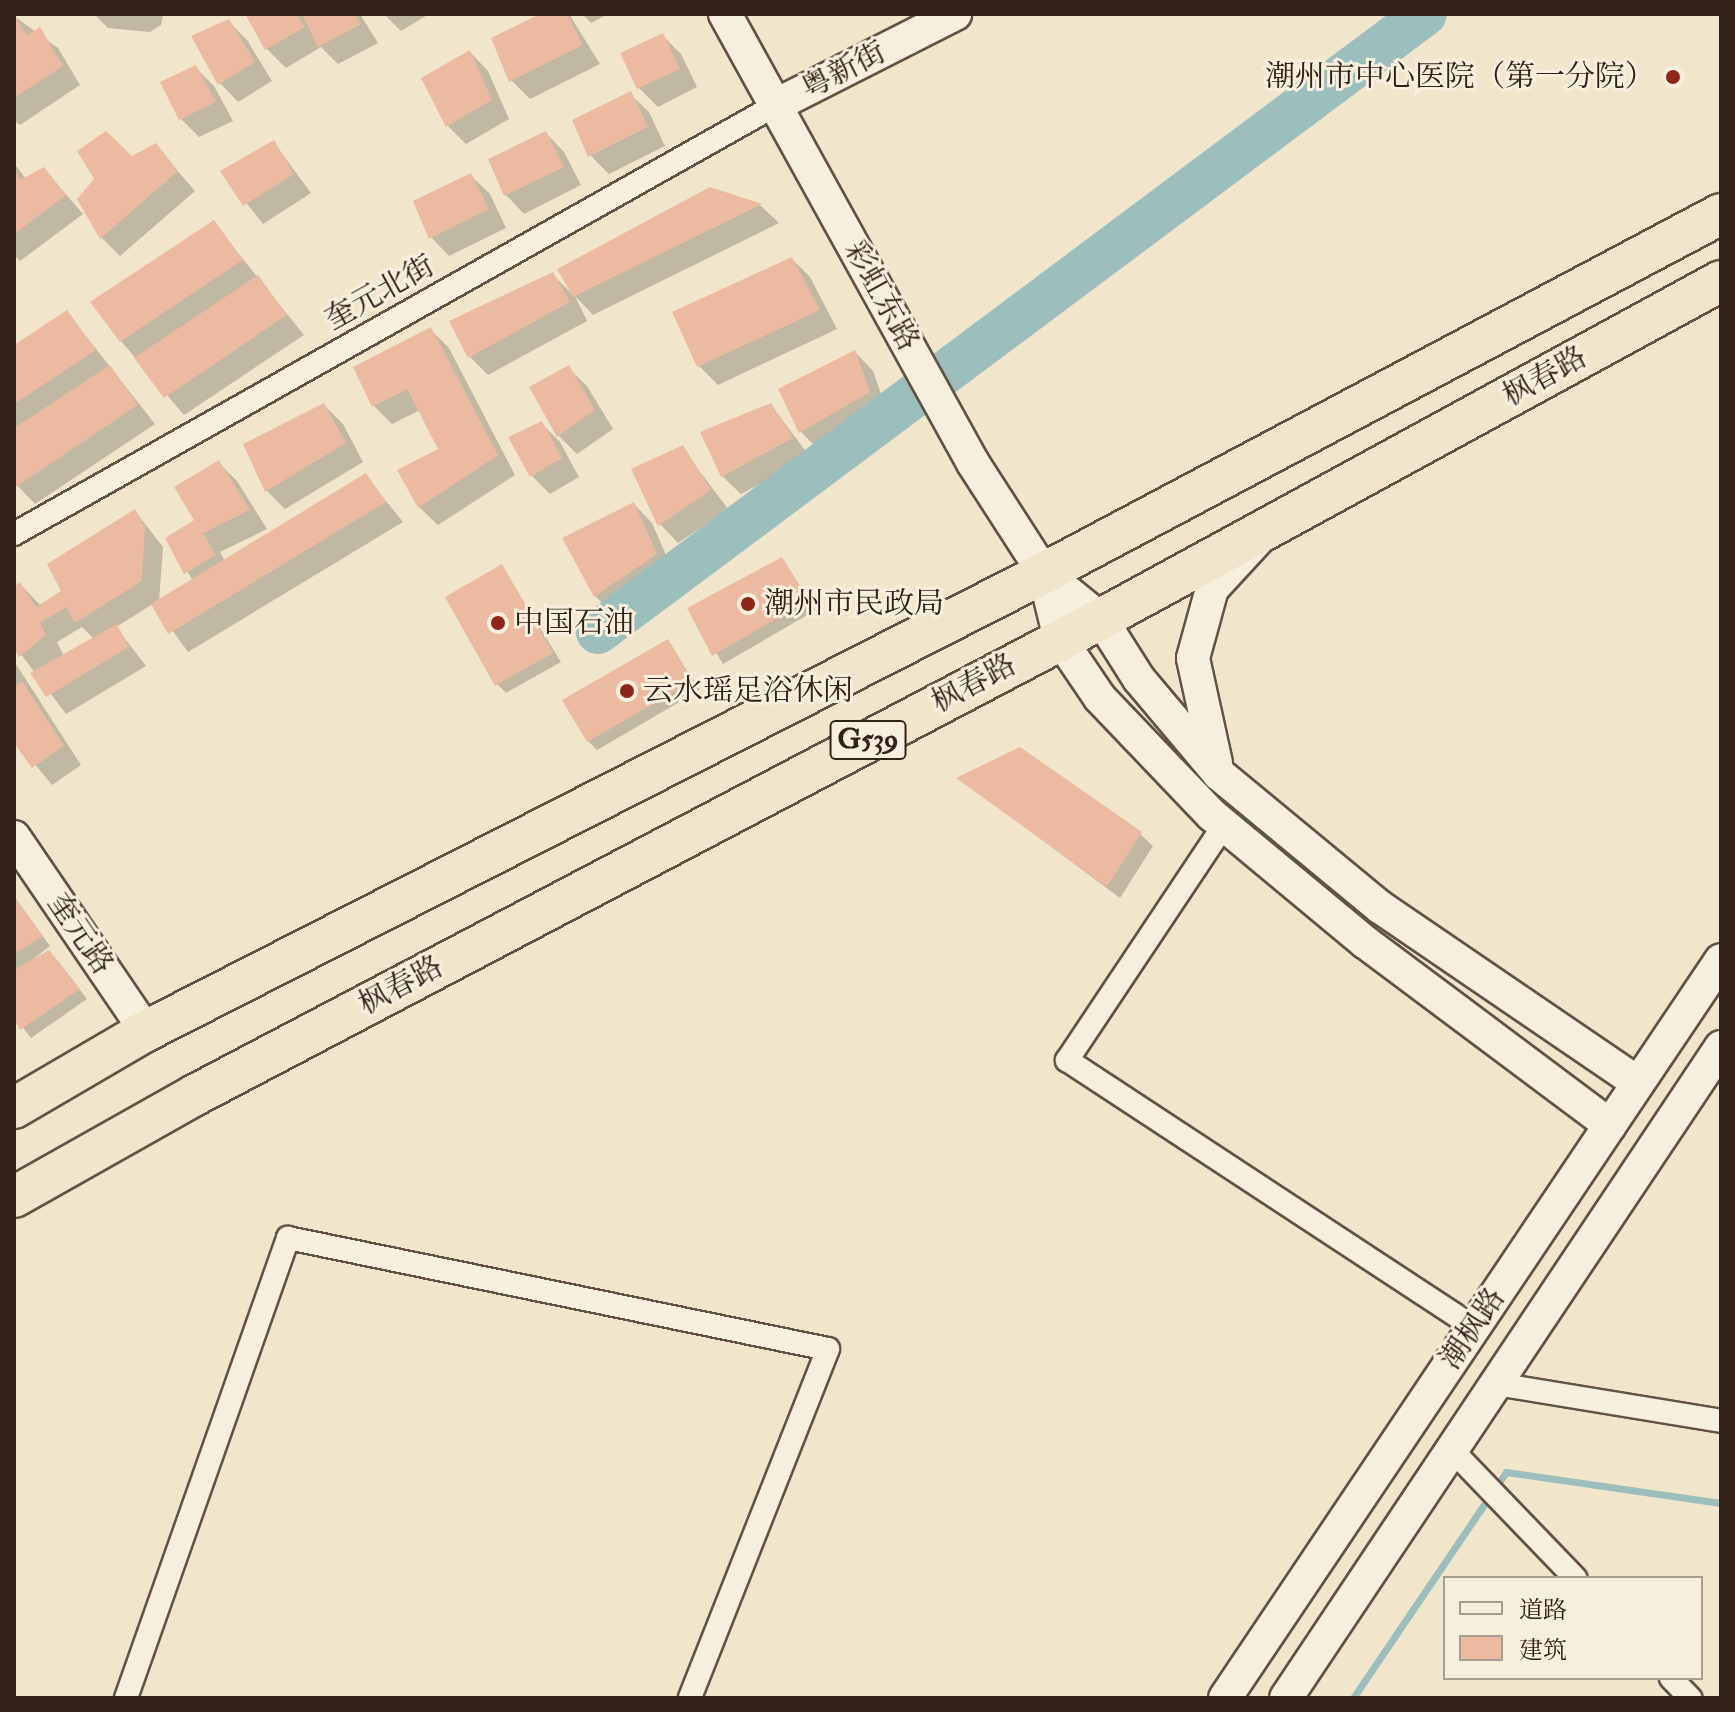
<!DOCTYPE html>
<meta charset="utf-8">
<style>
body{margin:0}
#map{position:relative;width:1735px;height:1712px;overflow:hidden;background:#f1e6cb;font-family:"IM FELL Double Pica","Noto Serif SC",serif}
div>[style]{position:absolute}
[style*='--x']{left:calc(var(--x)*1px);top:calc(var(--y)*1px);width:calc(var(--w)*1px);rotate:calc(var(--a)*1deg)}
.shadow>*{inset:0;background:#0003}
.stream>*{height:7px;margin:-3.5px;padding:0 3.5px;transform-origin:3.5px;border-radius:3.5px;background:#9cbebd}
.river>*{height:44px;margin:-22px;padding:0 22px;transform-origin:22px;border-radius:22px;background:#9cbebd}
.building>*{inset:0;background:#ebbaa1}
.roads{filter:drop-shadow(2px 0 #625246) drop-shadow(-2px 0 #625246) drop-shadow(0 2px #625246) drop-shadow(0 -2px #625246)}
.street>*{height:22px;margin:-11px;padding:0 11px;transform-origin:11px;border-radius:11px;background:#f6efdd}
.secondary>*{height:32px;margin:-16px;padding:0 16px;transform-origin:16px;border-radius:16px;background:#f6efdd}
.highway>*{height:40px;margin:-20px;padding:0 20px;transform-origin:20px;border-radius:20px;background:#f1e6cb}
.dots>*{width:22px;height:22px;translate:-50% -50%;box-sizing:border-box;border:4px solid #f6efdd;border-radius:50%}
span{translate:-50% -50%;white-space:nowrap;text-align:center;line-height:1.15;-webkit-text-stroke:6px #f6efdd;paint-order:stroke}
.shield-label span{padding:2px 6px;background:#f6efdd;border:2px solid;border-radius:6px;-webkit-text-stroke-width:0}
.shield-label{font-size:28px;color:#322119;font-weight:700}
.street-label{font-size:30px;color:#322119}
.poi-label{font-size:30px;color:#322119}
.right{translate:-100% -50%;text-align:right}
.left{translate:0 -50%;text-align:left}
.frame{position:absolute;inset:0;border:16px solid #322119;pointer-events:none}
.legend{position:absolute;left:1443px;top:1576px;width:260px;height:104px;box-sizing:border-box;background:#f6efdd;border:2px solid #a89d8f;margin:0;padding:10px 14px;list-style:none;font-size:24px;color:#322119}
.legend li{display:flex;align-items:center;gap:16px;height:40px}
.legend b{width:40px;border:2px solid #a89d8f}
</style>
<div id="map">
<div class="shadow">
<div style="clip-path:polygon(94px 14px,163px 14px,161px 25px,150px 32px,108px 28px)"></div>
<div style="clip-path:polygon(248px 14px,360px 14px,378px 43px,338px 64px,321px 47px,286px 68px,267px 49px)"></div>
<div style="clip-path:polygon(384px 14px,429px 14px,401px 31px)"></div>
<div style="clip-path:polygon(544px 14px,569px 14px,600px 64px,530px 99px,511px 80px)"></div>
<div style="clip-path:polygon(582px 14px,608px 14px,591px 23px)"></div>
<div style="clip-path:polygon(14px 16px,58px 48px,80px 85px,20px 125px,14px 120px)"></div>
<div style="clip-path:polygon(228px 21px,247px 40px,272px 81px,238px 102px,220px 83px)"></div>
<div style="clip-path:polygon(663px 36px,681px 54px,697px 87px,658px 107px,639px 88px,623px 54px)"></div>
<div style="clip-path:polygon(470px 52px,488px 71px,509px 119px,466px 144px,448px 126px)"></div>
<div style="clip-path:polygon(195px 67px,214px 86px,233px 121px,199px 137px,180px 118px)"></div>
<div style="clip-path:polygon(630px 94px,649px 112px,665px 146px,609px 174px,590px 155px)"></div>
<div style="clip-path:polygon(546px 133px,564px 152px,581px 185px,524px 214px,506px 195px,490px 160px)"></div>
<div style="clip-path:polygon(274px 143px,311px 193px,263px 224px,222px 172px)"></div>
<div style="clip-path:polygon(155px 145px,195px 191px,120px 256px,102px 238px,80px 200px)"></div>
<div style="clip-path:polygon(14px 163px,26px 179px,44px 169px,83px 214px,20px 261px,14px 255px)"></div>
<div style="clip-path:polygon(471px 176px,490px 194px,506px 228px,449px 256px,431px 237px)"></div>
<div style="clip-path:polygon(710px 189px,761px 206px,779px 223px,593px 315px,575px 296px,587px 321px,488px 375px,470px 357px,552px 274px,572px 294px)"></div>
<div style="clip-path:polygon(214px 223px,304px 335px,184px 415px,121px 341px)"></div>
<div style="clip-path:polygon(792px 259px,810px 277px,837px 329px,718px 385px,699px 366px,675px 313px)"></div>
<div style="clip-path:polygon(67px 312px,155px 424px,35px 504px,14px 482px,14px 347px)"></div>
<div style="clip-path:polygon(430px 329px,449px 348px,515px 475px,438px 525px,419px 507px,441px 450px,420px 410px,392px 424px,374px 406px)"></div>
<div style="clip-path:polygon(855px 352px,873px 371px,887px 411px,819px 450px,801px 432px)"></div>
<div style="clip-path:polygon(568px 368px,587px 386px,613px 429px,577px 454px,559px 436px,532px 388px)"></div>
<div style="clip-path:polygon(324px 405px,343px 424px,363px 462px,285px 509px,267px 491px,246px 445px)"></div>
<div style="clip-path:polygon(771px 405px,810px 457px,741px 494px,722px 476px)"></div>
<div style="clip-path:polygon(541px 423px,560px 442px,579px 477px,550px 494px,532px 476px)"></div>
<div style="clip-path:polygon(682px 448px,728px 509px,678px 543px,660px 524px)"></div>
<div style="clip-path:polygon(evenodd,218px 462px,237px 481px,267px 529px,220px 552px,225px 561px,365px 475px,403px 522px,188px 652px,153px 604px,116px 627px,146px 666px,66px 714px,14px 645px,14px 588px,20px 584px,41px 606px,64px 592px,135px 511px,163px 547px,159px 602px,193px 581px,168px 539px,196px 521px,218px 462px,82px 627px,94px 639px,64px 656px,57px 642px,82px 627px)"></div>
<div style="clip-path:polygon(634px 504px,652px 523px,674px 573px,614px 614px,595px 596px)"></div>
<div style="clip-path:polygon(782px 560px,816px 610px,723px 664px,690px 609px)"></div>
<div style="clip-path:polygon(502px 567px,561px 662px,506px 693px,497px 684px)"></div>
<div style="clip-path:polygon(668px 642px,700px 690px,597px 750px,588px 741px)"></div>
<div style="clip-path:polygon(14px 661px,81px 765px,52px 785px,14px 739px)"></div>
<div style="clip-path:polygon(959px 778px,1140px 834px,1153px 846px,1120px 898px)"></div>
<div style="clip-path:polygon(14px 896px,50px 946px,24px 966px,58px 961px,87px 999px,31px 1038px,14px 1016px)"></div>
</div>
<div class="stream">
<div style="--x:1353;--y:1698;--w:273;--a:-55.9"></div>
<div style="--x:1506;--y:1472;--w:217;--a:8.2"></div>
</div>
<div class="river">
<div style="--x:598;--y:632;--w:1032;--a:-36.77"></div>
</div>
<div class="building">
<div style="clip-path:polygon(14px 14px,27px 35px,40px 27px,63px 66px,14px 98px)"></div>
<div style="clip-path:polygon(245px 14px,297px 14px,305px 27px,265px 50px)"></div>
<div style="clip-path:polygon(302px 14px,355px 14px,361px 24px,318px 47px)"></div>
<div style="clip-path:polygon(540px 14px,567px 14px,583px 45px,509px 82px,491px 38px)"></div>
<div style="clip-path:polygon(229px 19px,255px 62px,218px 85px,191px 36px)"></div>
<div style="clip-path:polygon(663px 33px,680px 69px,637px 89px,620px 53px)"></div>
<div style="clip-path:polygon(470px 50px,492px 100px,446px 127px,421px 78px)"></div>
<div style="clip-path:polygon(196px 65px,216px 102px,179px 120px,160px 82px)"></div>
<div style="clip-path:polygon(631px 91px,648px 127px,588px 157px,572px 120px)"></div>
<div style="clip-path:polygon(106px 131px,132px 156px,156px 143px,178px 171px,100px 239px,77px 199px,94px 179px,77px 151px)"></div>
<div style="clip-path:polygon(546px 131px,564px 167px,504px 196px,488px 159px)"></div>
<div style="clip-path:polygon(274px 140px,294px 174px,243px 206px,220px 171px)"></div>
<div style="clip-path:polygon(44px 167px,66px 195px,14px 234px,14px 168px,20px 180px)"></div>
<div style="clip-path:polygon(471px 173px,489px 209px,429px 239px,413px 201px)"></div>
<div style="clip-path:polygon(710px 187px,762px 204px,573px 297px,557px 269px)"></div>
<div style="clip-path:polygon(214px 220px,243px 260px,120px 342px,90px 302px)"></div>
<div style="clip-path:polygon(792px 257px,820px 310px,697px 367px,672px 312px)"></div>
<div style="clip-path:polygon(553px 272px,570px 302px,468px 358px,449px 321px)"></div>
<div style="clip-path:polygon(258px 275px,287px 315px,164px 398px,134px 358px)"></div>
<div style="clip-path:polygon(67px 310px,96px 350px,14px 404px,14px 345px)"></div>
<div style="clip-path:polygon(431px 327px,498px 455px,418px 508px,397px 470px,438px 449px,407px 389px,372px 407px,353px 367px)"></div>
<div style="clip-path:polygon(855px 350px,870px 392px,799px 433px,778px 389px)"></div>
<div style="clip-path:polygon(110px 365px,138px 405px,14px 488px,14px 428px)"></div>
<div style="clip-path:polygon(569px 365px,595px 410px,557px 437px,529px 387px)"></div>
<div style="clip-path:polygon(324px 403px,346px 443px,265px 492px,243px 444px)"></div>
<div style="clip-path:polygon(771px 403px,793px 438px,721px 477px,700px 432px)"></div>
<div style="clip-path:polygon(542px 421px,562px 458px,530px 477px,508px 437px)"></div>
<div style="clip-path:polygon(683px 445px,711px 490px,658px 526px,631px 469px)"></div>
<div style="clip-path:polygon(219px 460px,250px 510px,203px 533px,216px 555px,184px 574px,165px 538px,194px 520px,174px 487px)"></div>
<div style="clip-path:polygon(366px 473px,386px 502px,168px 634px,151px 604px)"></div>
<div style="clip-path:polygon(634px 502px,657px 554px,594px 597px,562px 538px)"></div>
<div style="clip-path:polygon(135px 509px,145px 527px,142px 581px,75px 623px,66px 607px,40px 623px,46px 635px,19px 657px,14px 648px,14px 586px,20px 582px,36px 607px,61px 591px,47px 564px)"></div>
<div style="clip-path:polygon(782px 557px,809px 600px,712px 656px,687px 608px)"></div>
<div style="clip-path:polygon(502px 564px,553px 653px,495px 686px,445px 597px)"></div>
<div style="clip-path:polygon(117px 624px,129px 647px,46px 697px,30px 673px)"></div>
<div style="clip-path:polygon(668px 639px,693px 681px,587px 742px,562px 700px)"></div>
<div style="clip-path:polygon(22px 681px,64px 746px,32px 768px,14px 743px,14px 687px)"></div>
<div style="clip-path:polygon(1020px 747px,1142px 832px,1107px 887px,956px 778px)"></div>
<div style="clip-path:polygon(14px 897px,43px 936px,14px 954px)"></div>
<div style="clip-path:polygon(49px 950px,80px 989px,20px 1030px,14px 1020px,14px 970px)"></div>
</div>
<div class="roads">
<div class="street">
<div style="--x:14;--y:534;--w:874;--a:-29.38"></div>
<div style="--x:1224;--y:825;--w:283;--a:123.7"></div>
<div style="--x:1067;--y:1060;--w:487;--a:33.3"></div>
<div style="--x:1496;--y:1384;--w:228;--a:9.3"></div>
<div style="--x:1452;--y:1450;--w:178;--a:46.1"></div>
<div style="--x:1671;--y:1678;--w:28;--a:46"></div>
<div style="--x:126;--y:1698;--w:488;--a:-70.6"></div>
<div style="--x:288;--y:1238;--w:551;--a:11.62"></div>
<div style="--x:828;--y:1349;--w:375;--a:111.6"></div>
</div>
<div class="secondary">
<div style="--x:725;--y:14;--w:513;--a:61.09"></div>
<div style="--x:973;--y:463;--w:131;--a:57.2"></div>
<div style="--x:1044;--y:573;--w:73;--a:38.9"></div>
<div style="--x:1101;--y:619;--w:71;--a:57.7"></div>
<div style="--x:1139;--y:679;--w:124;--a:49.9"></div>
<div style="--x:1219;--y:774;--w:209;--a:39.6"></div>
<div style="--x:1380;--y:907;--w:312;--a:34.3"></div>
<div style="--x:776;--y:105;--w:201;--a:-26.9"></div>
<div style="--x:1044;--y:573;--w:68;--a:76.4"></div>
<div style="--x:1060;--y:639;--w:71;--a:55.9"></div>
<div style="--x:1100;--y:698;--w:162;--a:46.3"></div>
<div style="--x:1212;--y:815;--w:199;--a:39.7"></div>
<div style="--x:1365;--y:942;--w:306;--a:36.8"></div>
<div style="--x:1216;--y:763;--w:107;--a:-102.4"></div>
<div style="--x:1193;--y:658;--w:72;--a:-74.6"></div>
<div style="--x:1212;--y:589;--w:67;--a:-47.4"></div>
<div style="--x:14;--y:837;--w:235;--a:55.8"></div>
<div style="--x:1225;--y:1698;--w:889;--a:-56.1"></div>
<div style="--x:1286;--y:1698;--w:783;--a:-56.25"></div>
</div>
<div class="highway">
<div style="--x:14;--y:1108;--w:153;--a:-30.3"></div>
<div style="--x:146;--y:1031;--w:1008;--a:-27.02"></div>
<div style="--x:1044;--y:573;--w:766;--a:-27.94"></div>
<div style="--x:14;--y:1197;--w:208;--a:-29.4"></div>
<div style="--x:195;--y:1095;--w:1023;--a:-27.72"></div>
<div style="--x:1101;--y:619;--w:706;--a:-28.6"></div>
</div>
</div>
<div class="dots">
<div style="left:1673px;top:77px;background:#8f2418"></div>
<div style="left:748px;top:604px;background:#8f2418"></div>
<div style="left:498px;top:623px;background:#8f2418"></div>
<div style="left:627px;top:691px;background:#8f2418"></div>
</div>
<div class="shield-label">
<span style="left:868px;top:740px">G539</span>
</div>
<div class="street-label">
<span style="left:844px;top:71px;rotate:-27deg">粤新街</span>
<span style="left:380px;top:293px;rotate:-29deg">奎元北街</span>
<span style="left:881px;top:296px;rotate:61deg">彩虹东路</span>
<span style="left:1545px;top:377px;rotate:-29deg">枫春路</span>
<span style="left:974px;top:684px;rotate:-28deg">枫春路</span>
<span style="left:80px;top:934px;rotate:56deg">奎元路</span>
<span style="left:401px;top:986px;rotate:-28deg">枫春路</span>
<span style="left:1473px;top:1329px;rotate:-56deg">潮枫路</span>
</div>
<div class="poi-label">
<span class="right" style="left:1655px;top:77px">潮州市中心医院（第一分院）</span>
<span class="left" style="left:764px;top:604px">潮州市民政局</span>
<span class="left" style="left:514px;top:623px">中国石油</span>
<span class="left" style="left:643px;top:691px">云水瑶足浴休闲</span>
</div>
<div class="frame"></div>
<ul class="legend">
<li><b style="height:10px;background:#f6efdd"></b>道路</li>
<li><b style="height:22px;background:#ebbaa1"></b>建筑</li>
</ul>
</div>
